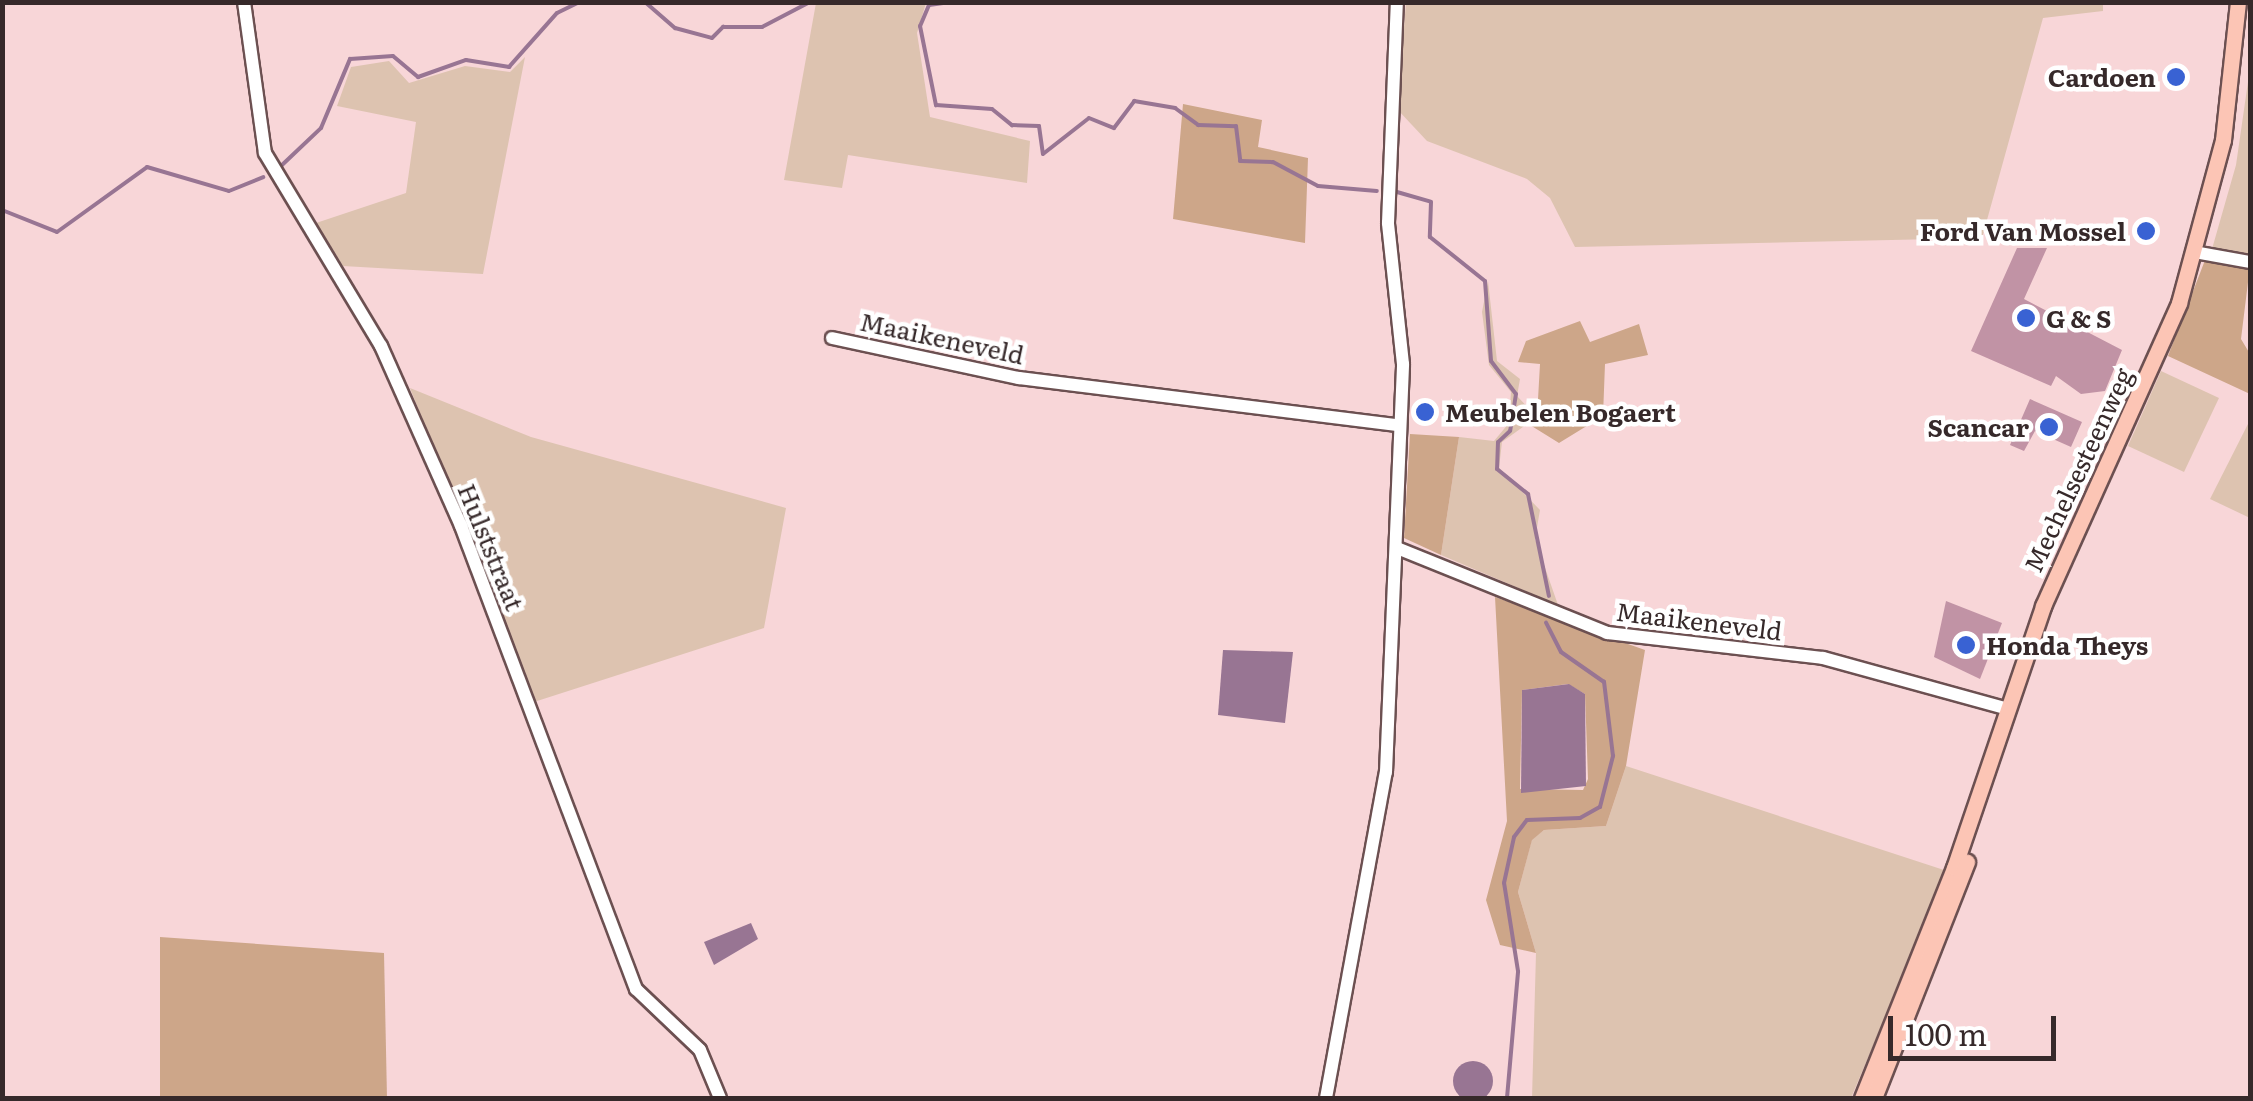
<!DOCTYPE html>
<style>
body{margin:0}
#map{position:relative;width:2253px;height:1101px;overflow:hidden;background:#f8d6d8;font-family:Literata,serif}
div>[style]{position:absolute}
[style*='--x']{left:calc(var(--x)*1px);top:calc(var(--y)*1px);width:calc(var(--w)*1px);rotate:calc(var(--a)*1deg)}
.green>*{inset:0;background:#ddc3b0}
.forest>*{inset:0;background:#cda689}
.water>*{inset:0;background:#987593}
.round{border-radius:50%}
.stream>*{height:4px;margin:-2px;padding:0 2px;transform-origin:2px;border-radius:2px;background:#987593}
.building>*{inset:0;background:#c193a5}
.roads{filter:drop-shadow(2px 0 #6c5051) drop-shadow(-2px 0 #6c5051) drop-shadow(0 2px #6c5051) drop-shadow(0 -2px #6c5051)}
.minor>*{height:12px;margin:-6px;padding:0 6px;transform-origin:6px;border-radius:6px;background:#fff}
.major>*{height:15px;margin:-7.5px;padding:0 7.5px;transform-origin:7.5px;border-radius:7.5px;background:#fcc5b5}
.dots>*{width:28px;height:28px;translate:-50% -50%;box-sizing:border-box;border:5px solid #fff;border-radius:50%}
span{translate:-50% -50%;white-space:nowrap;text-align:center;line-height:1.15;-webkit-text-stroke:9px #fff;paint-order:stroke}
.poi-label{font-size:25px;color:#36292a;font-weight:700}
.right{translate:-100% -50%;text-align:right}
.left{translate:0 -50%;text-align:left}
.street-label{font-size:25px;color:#36292a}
.frame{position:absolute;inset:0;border:5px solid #36292a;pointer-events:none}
.scale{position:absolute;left:1888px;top:1016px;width:168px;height:45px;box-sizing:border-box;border:5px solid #36292a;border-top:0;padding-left:12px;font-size:30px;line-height:35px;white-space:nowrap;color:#36292a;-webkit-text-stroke:8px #fff;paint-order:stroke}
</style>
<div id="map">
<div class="green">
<div style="clip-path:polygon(816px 3px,926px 3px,917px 33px,930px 117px,1030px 141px,1027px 183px,848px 155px,842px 188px,784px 180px)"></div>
<div style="clip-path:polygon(1406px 3px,2103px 3px,2103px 11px,2043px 18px,1982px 238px,1575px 247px,1550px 198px,1527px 179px,1427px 141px,1397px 109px)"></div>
<div style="clip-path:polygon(525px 57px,483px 274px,343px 266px,316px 223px,406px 193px,416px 122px,337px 106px,351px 67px,389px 61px,409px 83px,465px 66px,510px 72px)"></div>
<div style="clip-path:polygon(2250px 68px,2250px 258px,2212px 249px,2236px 165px)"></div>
<div style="clip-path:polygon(1488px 281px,1497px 361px,1520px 379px,1517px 396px,1537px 417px,1502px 442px,1499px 468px,1540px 510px,1535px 539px,1558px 605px,1441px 555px,1459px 437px,1494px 441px,1509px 423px,1511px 392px,1489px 365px,1482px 312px)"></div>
<div style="clip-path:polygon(2161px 371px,2219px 398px,2184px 472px,2128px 446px)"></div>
<div style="clip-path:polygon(410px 388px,531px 437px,786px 508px,764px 628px,534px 702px)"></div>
<div style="clip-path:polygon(2250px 420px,2250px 518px,2210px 499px)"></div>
<div style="clip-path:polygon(1626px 766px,1947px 871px,1851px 1098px,1532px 1098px,1536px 953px,1518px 892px,1532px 839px,1544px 830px,1606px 826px)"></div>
</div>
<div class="forest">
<div style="clip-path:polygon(1183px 104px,1262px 120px,1258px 147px,1308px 158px,1305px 243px,1173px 219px)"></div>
<div style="clip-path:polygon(2207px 255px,2250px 266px,2241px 339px,2250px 354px,2250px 394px,2168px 356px)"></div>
<div style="clip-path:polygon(1580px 321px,1590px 342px,1639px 324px,1648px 355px,1605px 364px,1603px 416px,1559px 443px,1530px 425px,1537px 417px,1540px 364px,1518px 362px,1526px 341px)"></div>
<div style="clip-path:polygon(1410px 434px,1459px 437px,1441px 555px,1404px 538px)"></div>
<div style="clip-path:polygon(evenodd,1495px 597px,1645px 650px,1626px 766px,1606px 826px,1544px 830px,1532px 840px,1518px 892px,1536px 953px,1500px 945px,1486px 900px,1507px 821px,1495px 597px,1568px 684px,1585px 694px,1588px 779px,1583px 790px,1520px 789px,1522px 690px,1568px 684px)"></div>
<div style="clip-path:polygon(160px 937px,384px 953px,387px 1098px,160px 1098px)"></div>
</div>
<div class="water">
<div style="clip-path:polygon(1223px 650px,1293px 652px,1285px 723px,1218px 715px)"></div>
<div style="clip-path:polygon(1569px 684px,1585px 694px,1586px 786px,1521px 793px,1522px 690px)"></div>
<div style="clip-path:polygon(751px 923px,758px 939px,714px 965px,704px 942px)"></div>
<div class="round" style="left:1453px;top:1061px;width:40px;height:40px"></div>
</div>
<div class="stream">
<div style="--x:645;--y:2;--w:40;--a:41"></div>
<div style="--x:675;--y:28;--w:38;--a:15"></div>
<div style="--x:712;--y:38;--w:16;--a:-45"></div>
<div style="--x:723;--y:27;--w:39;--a:0"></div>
<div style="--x:762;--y:27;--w:54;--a:-27.5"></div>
<div style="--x:950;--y:2;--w:21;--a:172"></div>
<div style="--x:929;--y:5;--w:23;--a:113"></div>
<div style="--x:920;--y:26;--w:81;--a:78.6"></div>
<div style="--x:936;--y:105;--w:56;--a:4.1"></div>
<div style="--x:992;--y:109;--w:26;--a:39"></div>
<div style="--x:1012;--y:125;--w:27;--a:2"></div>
<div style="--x:1039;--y:126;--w:28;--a:82"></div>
<div style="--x:1043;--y:154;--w:58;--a:-38"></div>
<div style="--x:1089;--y:118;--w:27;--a:22"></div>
<div style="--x:1114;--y:128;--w:34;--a:-53"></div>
<div style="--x:1134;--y:101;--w:42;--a:9.7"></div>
<div style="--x:1175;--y:108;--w:29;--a:36"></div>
<div style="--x:1198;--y:125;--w:38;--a:2"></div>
<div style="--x:1236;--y:126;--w:35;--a:83"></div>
<div style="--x:1240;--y:161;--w:33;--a:2"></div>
<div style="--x:1273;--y:162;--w:51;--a:28.1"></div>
<div style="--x:1318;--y:186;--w:59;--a:4.8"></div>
<div style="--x:282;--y:165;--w:54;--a:-43.5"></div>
<div style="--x:321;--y:128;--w:75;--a:-67.2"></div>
<div style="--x:350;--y:59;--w:43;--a:-4"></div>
<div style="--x:393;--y:56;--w:33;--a:40"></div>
<div style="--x:418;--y:77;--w:51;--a:-19.5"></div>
<div style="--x:466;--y:60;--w:44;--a:9.2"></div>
<div style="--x:509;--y:67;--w:72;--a:-48.4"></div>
<div style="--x:557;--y:13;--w:25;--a:-26"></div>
<div style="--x:1397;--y:192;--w:35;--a:16"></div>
<div style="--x:1431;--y:202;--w:35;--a:92"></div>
<div style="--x:1430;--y:237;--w:70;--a:38.7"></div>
<div style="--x:1485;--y:281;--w:80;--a:85.7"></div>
<div style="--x:1491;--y:361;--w:41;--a:52.9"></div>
<div style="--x:1516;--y:394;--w:37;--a:99"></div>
<div style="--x:1510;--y:431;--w:16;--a:137"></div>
<div style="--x:1498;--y:442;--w:27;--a:92"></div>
<div style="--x:1497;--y:469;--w:40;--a:39"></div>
<div style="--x:1528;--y:494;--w:104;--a:78.4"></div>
<div style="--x:2;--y:210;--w:59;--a:21.8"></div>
<div style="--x:57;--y:232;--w:111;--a:-35.8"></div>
<div style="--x:147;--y:167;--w:85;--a:16.3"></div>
<div style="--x:229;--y:191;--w:37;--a:-22"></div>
<div style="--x:1507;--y:1098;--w:127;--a:-85"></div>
<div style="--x:1518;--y:971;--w:89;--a:-99"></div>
<div style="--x:1504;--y:883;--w:47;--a:-77.7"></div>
<div style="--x:1514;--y:837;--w:21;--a:-53"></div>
<div style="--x:1527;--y:820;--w:53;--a:-2.2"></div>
<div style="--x:1580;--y:818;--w:23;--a:-29"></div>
<div style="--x:1600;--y:807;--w:53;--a:-75.7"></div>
<div style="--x:1613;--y:756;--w:75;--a:-96.9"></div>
<div style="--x:1604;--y:682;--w:52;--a:-145.1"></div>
<div style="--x:1561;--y:652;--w:33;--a:-117"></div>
</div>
<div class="building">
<div style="clip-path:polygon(2017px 248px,2047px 248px,2024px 299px,2122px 350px,2105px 391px,2081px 394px,2056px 376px,2051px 386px,1971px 351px)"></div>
<div style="clip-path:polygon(2030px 399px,2082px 422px,2071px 447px,2035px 431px,2024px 451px,2010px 445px)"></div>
<div style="clip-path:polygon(1946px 601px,2002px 623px,1980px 679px,1934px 657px)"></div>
</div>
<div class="roads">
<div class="minor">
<div style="--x:244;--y:2;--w:152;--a:82.1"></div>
<div style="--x:265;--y:153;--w:225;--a:59"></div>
<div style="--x:381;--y:346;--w:197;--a:66"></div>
<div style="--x:461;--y:526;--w:495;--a:69.3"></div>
<div style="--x:636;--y:989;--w:88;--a:43.6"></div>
<div style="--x:700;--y:1050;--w:52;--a:67.4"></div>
<div style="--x:2194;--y:252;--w:57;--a:10.1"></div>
<div style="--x:832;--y:338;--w:191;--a:12.1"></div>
<div style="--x:1019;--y:378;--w:383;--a:7.1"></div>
<div style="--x:1397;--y:548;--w:227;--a:22"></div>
<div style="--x:1607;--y:633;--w:217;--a:6.6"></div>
<div style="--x:1823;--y:658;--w:189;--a:15.4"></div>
<div style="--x:1326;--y:1098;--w:331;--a:-79.6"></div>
<div style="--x:1386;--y:772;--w:408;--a:-87.6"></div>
<div style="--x:1403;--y:364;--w:142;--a:-96.1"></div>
<div style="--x:1388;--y:223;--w:221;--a:-87.7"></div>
</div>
<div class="major">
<div style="--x:1862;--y:1098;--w:248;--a:-68.2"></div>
<div style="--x:1954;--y:868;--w:277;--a:-71.2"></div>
<div style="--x:2043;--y:606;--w:332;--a:-65.8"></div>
<div style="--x:2179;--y:303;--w:169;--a:-74.9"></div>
<div style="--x:2223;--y:140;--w:139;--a:-83.8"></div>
<div style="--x:1874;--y:1098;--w:254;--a:-68.5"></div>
</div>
</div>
<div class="dots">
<div style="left:2176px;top:77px;background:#3962d3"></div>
<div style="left:2146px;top:231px;background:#3962d3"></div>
<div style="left:2026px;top:318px;background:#3962d3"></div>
<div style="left:1425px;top:412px;background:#3962d3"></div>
<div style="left:2049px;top:427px;background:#3962d3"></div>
<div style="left:1966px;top:645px;background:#3962d3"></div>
</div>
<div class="poi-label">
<span class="right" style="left:2156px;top:77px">Cardoen</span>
<span class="right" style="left:2126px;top:231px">Ford Van Mossel</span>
<span class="left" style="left:2046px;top:318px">G &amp; S</span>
<span class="left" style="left:1445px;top:412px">Meubelen Bogaert</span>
<span class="right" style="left:2029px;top:427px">Scancar</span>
<span class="left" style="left:1986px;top:645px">Honda Theys</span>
</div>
<div class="street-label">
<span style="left:942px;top:338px;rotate:12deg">Maaikeneveld</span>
<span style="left:2078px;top:470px;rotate:-65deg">Mechelsesteenweg</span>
<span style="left:491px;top:547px;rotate:68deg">Hulststraat</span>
<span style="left:1699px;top:621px;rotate:7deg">Maaikeneveld</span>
</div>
<div class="frame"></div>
<div class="scale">100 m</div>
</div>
